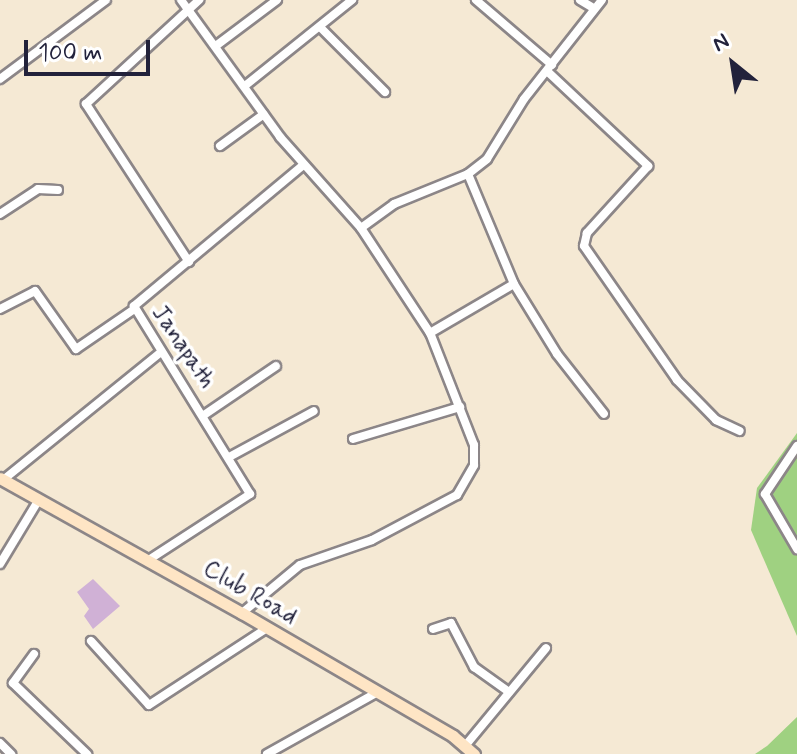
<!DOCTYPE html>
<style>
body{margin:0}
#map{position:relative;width:797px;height:754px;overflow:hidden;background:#f5e9d4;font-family:Mynerve,sans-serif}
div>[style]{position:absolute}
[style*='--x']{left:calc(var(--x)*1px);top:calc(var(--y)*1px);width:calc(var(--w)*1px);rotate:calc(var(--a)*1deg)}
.green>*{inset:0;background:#9fd181}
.building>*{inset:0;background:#d0b1d6}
.roads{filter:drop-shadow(2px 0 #8c8688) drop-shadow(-2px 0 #8c8688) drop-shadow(0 2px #8c8688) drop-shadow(0 -2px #8c8688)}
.street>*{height:8px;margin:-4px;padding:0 4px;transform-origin:4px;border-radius:4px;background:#fff}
.secondary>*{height:11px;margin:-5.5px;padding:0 5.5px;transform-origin:5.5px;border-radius:5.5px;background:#fee5c5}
span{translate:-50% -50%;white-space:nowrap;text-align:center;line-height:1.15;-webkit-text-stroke:7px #fff;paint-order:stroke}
.street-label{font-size:24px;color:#22223b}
.north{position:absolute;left:693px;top:24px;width:80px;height:80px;-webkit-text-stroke:6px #fff;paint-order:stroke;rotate:330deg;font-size:22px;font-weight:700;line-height:32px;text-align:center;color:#22223b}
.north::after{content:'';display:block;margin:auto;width:28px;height:36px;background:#22223b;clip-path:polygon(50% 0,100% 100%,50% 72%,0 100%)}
.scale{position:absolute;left:24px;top:40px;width:126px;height:36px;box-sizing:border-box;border:4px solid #22223b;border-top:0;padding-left:10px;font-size:24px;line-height:28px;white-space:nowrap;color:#22223b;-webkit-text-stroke:6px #fff;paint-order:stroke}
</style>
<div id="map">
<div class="green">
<div style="clip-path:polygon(797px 433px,797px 636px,751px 530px,757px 488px)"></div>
<div style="clip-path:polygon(797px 717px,797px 754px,755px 754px,767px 746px)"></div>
</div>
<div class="building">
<div style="clip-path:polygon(93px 579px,120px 606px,93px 629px,84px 616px,89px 609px,77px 592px)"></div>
</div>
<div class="roads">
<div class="street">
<div style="--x:181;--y:0;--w:169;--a:54.1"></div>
<div style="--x:280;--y:137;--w:122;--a:48.3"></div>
<div style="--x:361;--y:228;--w:41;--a:-36"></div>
<div style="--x:394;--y:204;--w:80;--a:-22.1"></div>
<div style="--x:468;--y:174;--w:24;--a:-38"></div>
<div style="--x:487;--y:159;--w:70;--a:-58.3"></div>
<div style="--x:524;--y:99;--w:126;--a:-51.8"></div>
<div style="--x:476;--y:0;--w:100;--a:40.5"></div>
<div style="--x:580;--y:0;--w:17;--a:31"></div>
<div style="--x:320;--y:27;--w:92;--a:45"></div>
<div style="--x:217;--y:45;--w:75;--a:-36.9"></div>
<div style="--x:547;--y:71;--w:139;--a:43.2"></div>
<div style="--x:648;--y:166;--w:91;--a:132.3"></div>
<div style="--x:587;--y:233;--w:13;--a:103"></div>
<div style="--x:584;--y:246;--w:163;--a:55.2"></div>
<div style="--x:677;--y:380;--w:56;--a:45.7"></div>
<div style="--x:716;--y:420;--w:26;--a:25"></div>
<div style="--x:0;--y:79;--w:132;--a:-36.7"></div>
<div style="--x:246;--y:85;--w:136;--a:-38.7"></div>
<div style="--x:220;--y:146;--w:54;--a:-36"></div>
<div style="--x:468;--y:174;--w:119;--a:67.3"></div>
<div style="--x:514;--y:284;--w:82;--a:58.4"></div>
<div style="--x:557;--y:354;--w:76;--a:51.9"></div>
<div style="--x:0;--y:214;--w:45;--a:-33.3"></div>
<div style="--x:38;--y:189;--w:20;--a:3"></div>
<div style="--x:189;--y:262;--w:189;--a:-123.1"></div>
<div style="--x:86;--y:104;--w:154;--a:-42.6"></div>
<div style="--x:0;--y:309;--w:39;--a:-27"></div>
<div style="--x:35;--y:291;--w:71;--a:54.7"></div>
<div style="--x:76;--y:349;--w:69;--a:-34.4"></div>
<div style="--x:430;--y:333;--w:97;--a:-30.3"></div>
<div style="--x:204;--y:415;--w:87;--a:-34.2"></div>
<div style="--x:353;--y:439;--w:112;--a:-16.7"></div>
<div style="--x:797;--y:446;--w:58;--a:123.7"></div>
<div style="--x:765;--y:494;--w:64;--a:59.8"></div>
<div style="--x:231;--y:456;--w:94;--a:-28.5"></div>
<div style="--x:3;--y:480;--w:203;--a:-39"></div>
<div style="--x:147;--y:561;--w:123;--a:-33"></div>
<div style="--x:250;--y:494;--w:221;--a:-121.7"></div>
<div style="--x:134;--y:306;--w:220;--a:-39.8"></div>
<div style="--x:0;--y:564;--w:74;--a:-58.9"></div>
<div style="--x:242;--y:613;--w:75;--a:-39.6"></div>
<div style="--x:300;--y:565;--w:76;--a:-19.1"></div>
<div style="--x:372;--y:540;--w:96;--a:-27.9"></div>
<div style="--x:457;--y:495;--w:34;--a:-60"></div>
<div style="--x:474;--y:465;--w:20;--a:-90"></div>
<div style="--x:474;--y:445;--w:120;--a:-111.4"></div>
<div style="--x:430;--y:333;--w:126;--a:-123.3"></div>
<div style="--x:433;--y:629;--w:19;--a:-18"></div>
<div style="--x:451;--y:623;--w:50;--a:62.4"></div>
<div style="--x:474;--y:667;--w:43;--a:35.5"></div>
<div style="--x:91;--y:641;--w:86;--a:47.8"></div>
<div style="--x:149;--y:705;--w:141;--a:-33.1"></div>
<div style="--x:34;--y:654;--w:36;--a:126"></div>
<div style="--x:13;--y:683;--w:103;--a:43.8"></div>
<div style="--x:0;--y:743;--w:16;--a:45"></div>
<div style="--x:465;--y:746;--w:127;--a:-50.4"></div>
<div style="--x:267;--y:754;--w:127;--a:-29.2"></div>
</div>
<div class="secondary">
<div style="--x:0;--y:478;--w:277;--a:29.2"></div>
<div style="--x:242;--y:613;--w:244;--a:30.2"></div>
<div style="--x:453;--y:736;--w:28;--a:41"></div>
</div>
</div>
<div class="street-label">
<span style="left:183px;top:347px;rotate:56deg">Janapath</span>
<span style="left:250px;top:593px;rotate:30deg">Club Road</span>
</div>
<div class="north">N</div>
<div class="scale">100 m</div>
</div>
